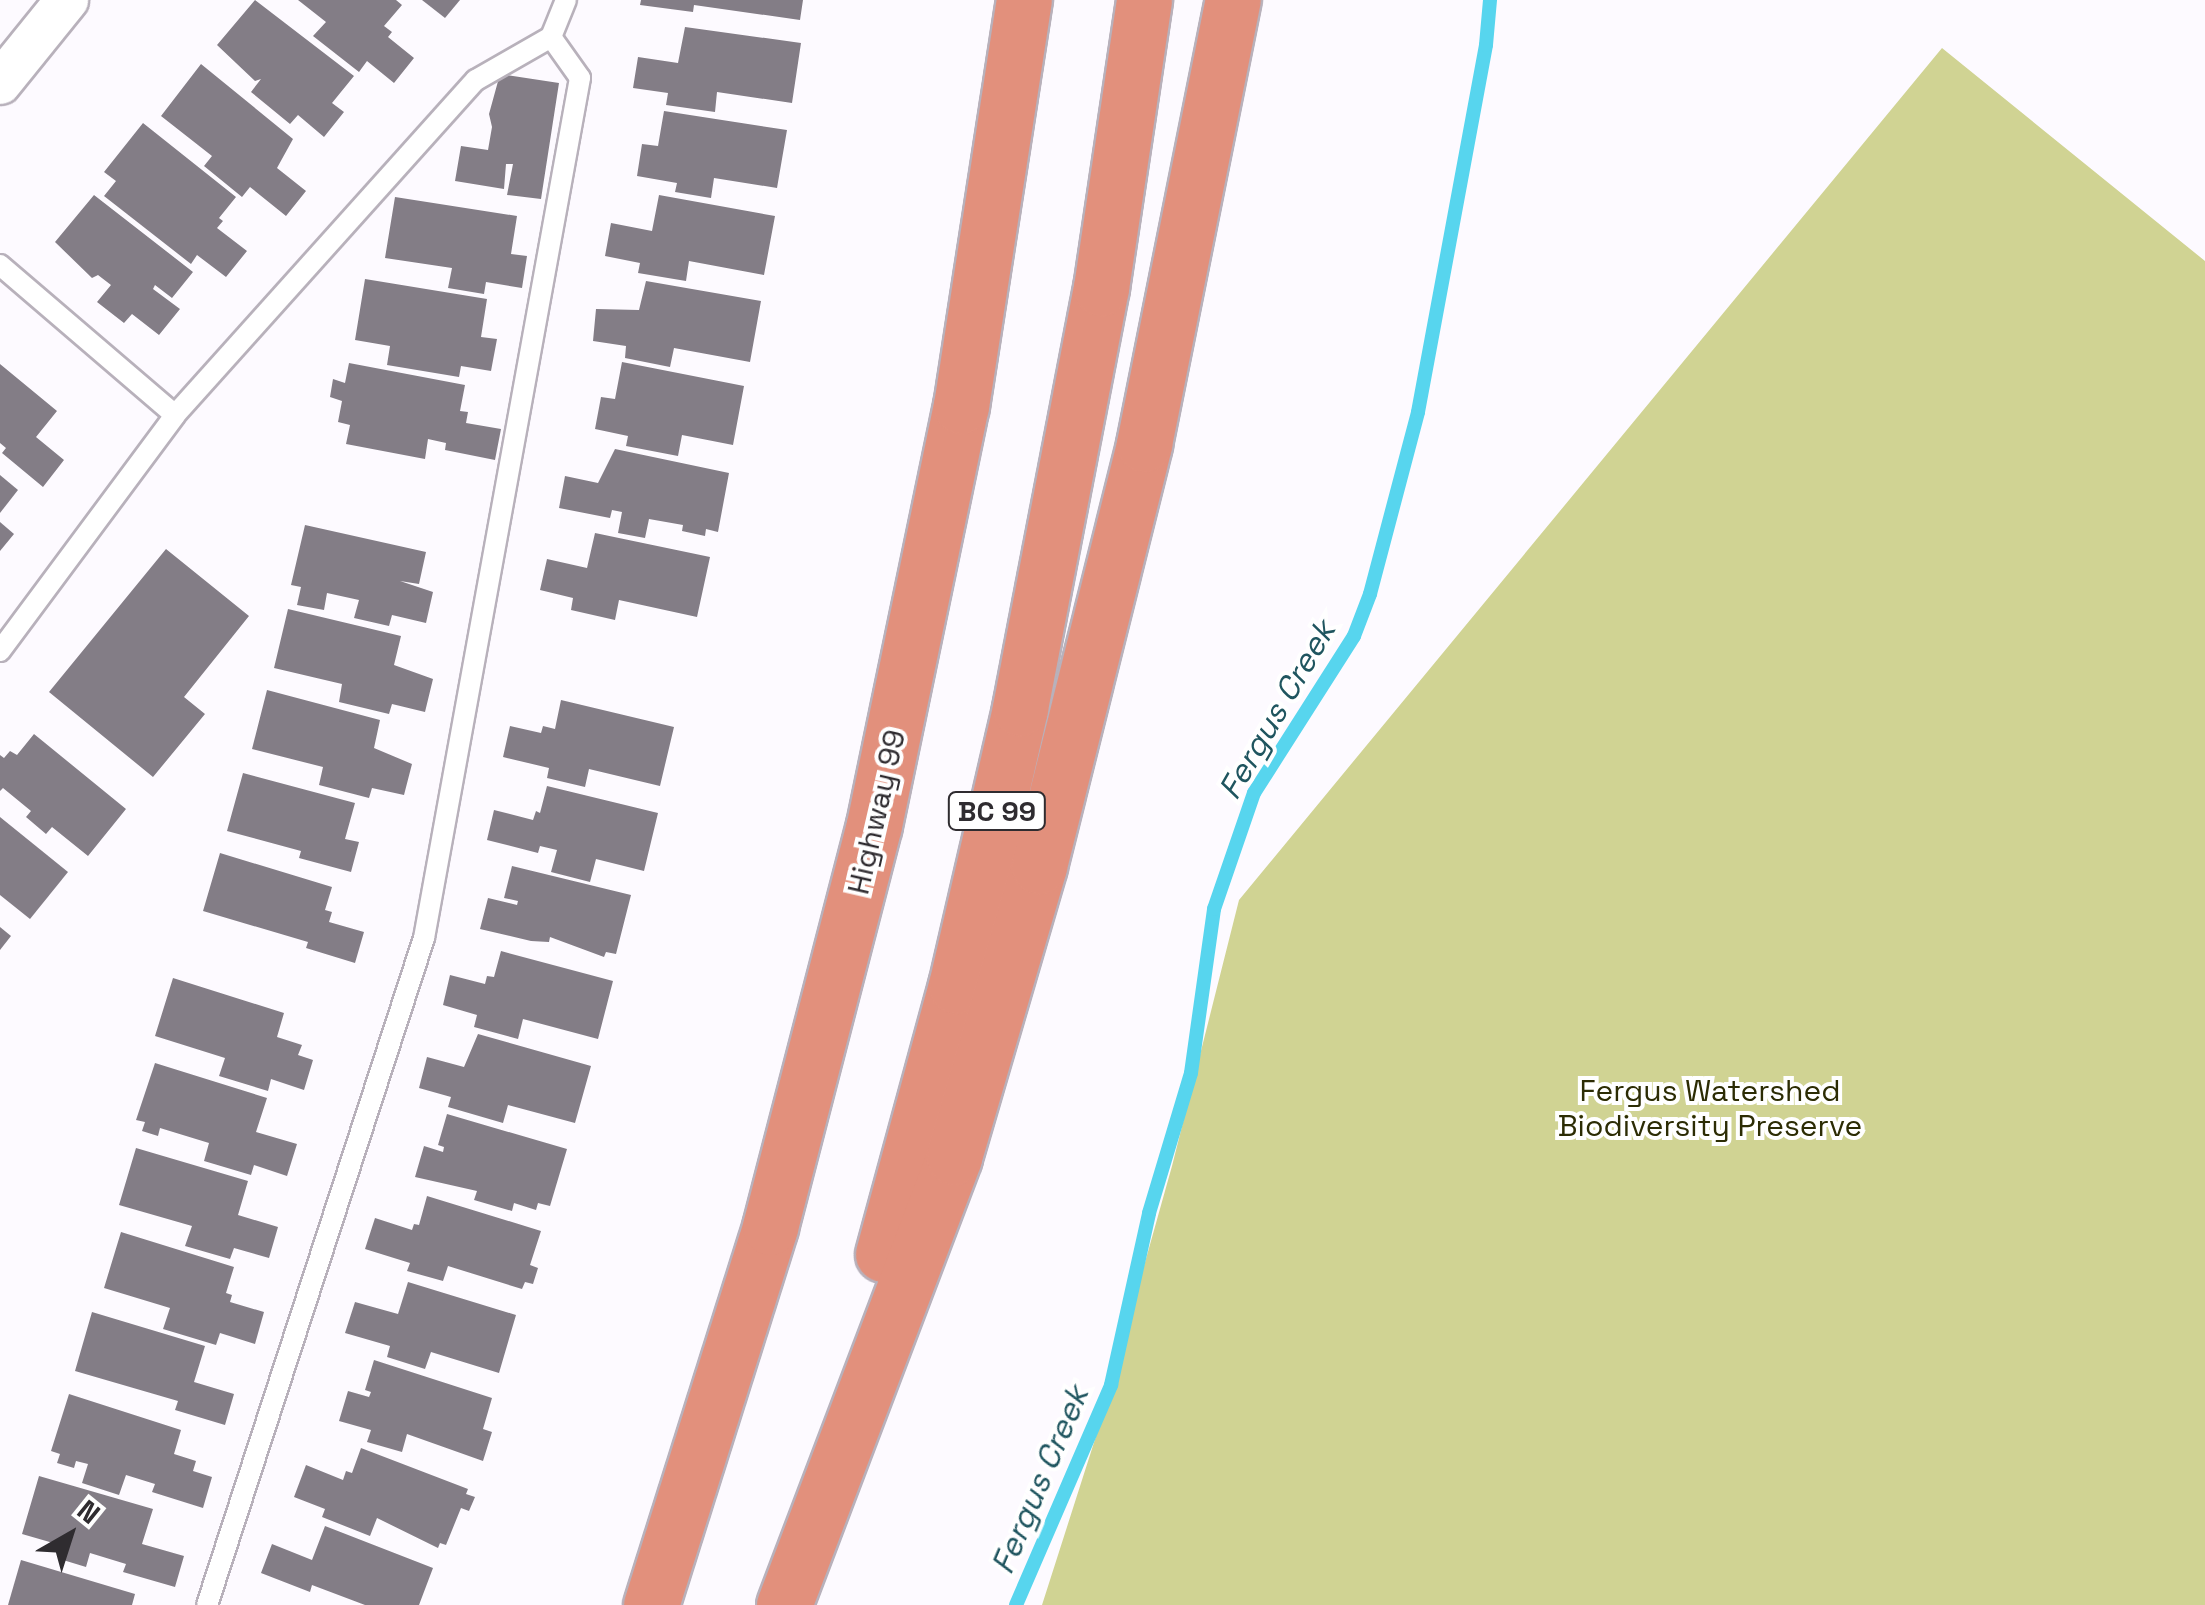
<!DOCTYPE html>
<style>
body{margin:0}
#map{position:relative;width:2205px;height:1605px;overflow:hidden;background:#fdfaff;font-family:"Space Grotesk",sans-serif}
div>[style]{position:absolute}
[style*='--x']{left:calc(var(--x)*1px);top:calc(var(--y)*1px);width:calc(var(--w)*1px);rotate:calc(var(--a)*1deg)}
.green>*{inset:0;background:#d0d393}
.stream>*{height:14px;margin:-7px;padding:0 7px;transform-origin:7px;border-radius:7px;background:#57d5ee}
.building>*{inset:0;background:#837d86}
.roads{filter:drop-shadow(2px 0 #b8b1bb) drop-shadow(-2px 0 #b8b1bb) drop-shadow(0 2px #b8b1bb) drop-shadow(0 -2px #b8b1bb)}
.service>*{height:20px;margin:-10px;padding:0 10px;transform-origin:10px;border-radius:10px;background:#fff}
.minor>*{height:42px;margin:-21px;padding:0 21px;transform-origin:21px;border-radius:21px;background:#fff}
.motorway>*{height:55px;margin:-27.5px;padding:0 27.5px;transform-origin:27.5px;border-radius:27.5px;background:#e2907c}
span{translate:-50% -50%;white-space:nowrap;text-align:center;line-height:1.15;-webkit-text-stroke:8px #fff;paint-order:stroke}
.shield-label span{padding:2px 8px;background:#fff;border:2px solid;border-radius:8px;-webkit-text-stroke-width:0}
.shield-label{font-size:28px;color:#2f2c30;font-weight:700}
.street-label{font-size:30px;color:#2f2c30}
.park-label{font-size:30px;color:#2c2c04}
.water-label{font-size:32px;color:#1f555f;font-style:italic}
.north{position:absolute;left:20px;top:1485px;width:100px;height:100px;-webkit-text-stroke:8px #fff;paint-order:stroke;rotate:39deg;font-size:28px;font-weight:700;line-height:40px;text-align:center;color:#2f2c30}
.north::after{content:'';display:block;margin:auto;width:35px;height:45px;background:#2f2c30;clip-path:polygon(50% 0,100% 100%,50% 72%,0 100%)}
</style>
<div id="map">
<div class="green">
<div style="clip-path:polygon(1942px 48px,2205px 261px,2205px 1605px,1042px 1605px,1098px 1430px,1172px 1166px,1239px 900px)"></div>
</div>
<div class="stream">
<div style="--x:1016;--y:1605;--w:240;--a:-66.6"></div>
<div style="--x:1111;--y:1385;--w:176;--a:-77.5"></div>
<div style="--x:1149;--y:1213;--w:146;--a:-73.3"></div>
<div style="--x:1191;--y:1073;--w:166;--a:-82"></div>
<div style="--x:1214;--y:909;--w:123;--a:-71"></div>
<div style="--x:1254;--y:793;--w:186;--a:-57.5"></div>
<div style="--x:1354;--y:636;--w:45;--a:-69.1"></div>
<div style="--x:1370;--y:594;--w:188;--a:-75.2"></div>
<div style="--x:1418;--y:412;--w:373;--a:-79.5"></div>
<div style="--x:1486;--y:45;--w:45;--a:-84.9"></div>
</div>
<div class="building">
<div style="clip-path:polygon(255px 0,354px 76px,332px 103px,344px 112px,324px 137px,298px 115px,290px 124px,251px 92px,261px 79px,255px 81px,217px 45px)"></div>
<div style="clip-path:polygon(298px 0,396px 0,402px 5px,384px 26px,392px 32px,388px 37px,414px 58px,394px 83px,367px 61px,359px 72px,313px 36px,326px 22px)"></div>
<div style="clip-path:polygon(422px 0,460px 0,445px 18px)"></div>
<div style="clip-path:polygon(641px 0,803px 0,800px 20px,694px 5px,693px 12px,640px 5px)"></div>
<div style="clip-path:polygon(685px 27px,801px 43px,792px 103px,717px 92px,715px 112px,666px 105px,668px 93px,633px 88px,638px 57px,678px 63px)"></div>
<div style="clip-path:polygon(201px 64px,293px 139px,277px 168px,306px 191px,286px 216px,250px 187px,242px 197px,204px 166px,212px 156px,161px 116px)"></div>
<div style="clip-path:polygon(500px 74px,559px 83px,541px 199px,507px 195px,513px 164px,506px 164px,504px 189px,455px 181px,461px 146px,488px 150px,492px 127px,489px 114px)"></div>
<div style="clip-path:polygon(664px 111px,787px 130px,777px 188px,714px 178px,711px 198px,675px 192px,677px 183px,637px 176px,642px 144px,658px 146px)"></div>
<div style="clip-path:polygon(143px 123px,236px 197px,219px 218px,223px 221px,217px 228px,247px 251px,226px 277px,197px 255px,191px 264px,104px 196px,116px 181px,104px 172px)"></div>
<div style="clip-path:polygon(94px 195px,193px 272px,172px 298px,155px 285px,153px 289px,180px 309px,159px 335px,132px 314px,124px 323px,97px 302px,111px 285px,98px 275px,92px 278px,55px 242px)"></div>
<div style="clip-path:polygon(659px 195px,775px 216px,764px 275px,689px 261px,686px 281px,638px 273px,640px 263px,605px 256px,611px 223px,652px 231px)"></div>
<div style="clip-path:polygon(395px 197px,517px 216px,511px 254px,527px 256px,522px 288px,486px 282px,484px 294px,448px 288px,452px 268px,385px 258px)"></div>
<div style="clip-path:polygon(365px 279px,487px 299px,481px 337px,497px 339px,491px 371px,461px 366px,459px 377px,387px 365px,390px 346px,355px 340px)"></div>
<div style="clip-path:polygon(646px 281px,761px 301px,750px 362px,674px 348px,670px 367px,625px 358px,626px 346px,593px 341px,596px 309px,639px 310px)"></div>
<div style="clip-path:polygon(622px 362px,744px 386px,733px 445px,682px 435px,678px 456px,626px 446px,628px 436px,595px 429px,601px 397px,615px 399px)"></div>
<div style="clip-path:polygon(349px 363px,465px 385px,460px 411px,468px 412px,466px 423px,501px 429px,495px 460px,445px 450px,446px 443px,428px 439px,425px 459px,346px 444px,350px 425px,338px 422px,342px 401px,330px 397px,333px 379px,345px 383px)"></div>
<div style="clip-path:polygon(0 364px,57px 411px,36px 437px,64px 460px,43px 487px,2px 453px,6px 448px,0 443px)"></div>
<div style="clip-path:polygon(615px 449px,729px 473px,718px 532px,706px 529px,705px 536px,682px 531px,683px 525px,649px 519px,645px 538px,618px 533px,622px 512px,612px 510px,610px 518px,559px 508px,565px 476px,598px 483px)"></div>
<div style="clip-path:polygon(0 475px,18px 490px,0 513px)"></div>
<div style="clip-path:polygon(0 522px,14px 534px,0 551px)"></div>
<div style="clip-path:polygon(305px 525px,426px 552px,419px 584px,400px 581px,433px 592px,426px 623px,392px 615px,389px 626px,354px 618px,359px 600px,327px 593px,324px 610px,297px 605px,301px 587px,291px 585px)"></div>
<div style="clip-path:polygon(595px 533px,710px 557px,697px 617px,619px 600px,615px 620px,571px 610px,573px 598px,540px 590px,547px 559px,587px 568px)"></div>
<div style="clip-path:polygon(166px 549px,249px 616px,184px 697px,205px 714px,153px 777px,49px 692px)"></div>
<div style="clip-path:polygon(288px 609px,401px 636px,394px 665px,433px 679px,425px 712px,392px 704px,389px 714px,339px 702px,342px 684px,274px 668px)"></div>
<div style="clip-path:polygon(267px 690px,380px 720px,374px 748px,412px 764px,404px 795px,372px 788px,369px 798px,319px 785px,323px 767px,252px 749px)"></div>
<div style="clip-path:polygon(561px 700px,674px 727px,660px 786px,589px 769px,585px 787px,547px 778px,549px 768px,503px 757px,510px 726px,541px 733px,543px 726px,555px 729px)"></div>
<div style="clip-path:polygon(34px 734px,126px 809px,88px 856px,52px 827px,46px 834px,26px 817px,31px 811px,3px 788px,0 791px,0 755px,4px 758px,10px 751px,17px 755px)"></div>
<div style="clip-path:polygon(243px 773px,355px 803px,345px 839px,359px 842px,351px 872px,299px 858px,301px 851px,227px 831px)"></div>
<div style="clip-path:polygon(547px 786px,658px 813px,644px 871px,596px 859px,590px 882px,551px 872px,557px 850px,540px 846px,538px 853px,487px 840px,494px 810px,533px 820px,536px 811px,540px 813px)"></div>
<div style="clip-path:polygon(0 817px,68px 872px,30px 919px,0 895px)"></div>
<div style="clip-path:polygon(220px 853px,332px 887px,325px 910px,332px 912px,329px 922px,364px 932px,355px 963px,306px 948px,308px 942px,203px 911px)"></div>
<div style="clip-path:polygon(512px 866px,631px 895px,616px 954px,606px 952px,604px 957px,550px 937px,549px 942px,531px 941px,480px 929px,488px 898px,517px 905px,518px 901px,504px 898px)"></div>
<div style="clip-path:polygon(0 927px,11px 936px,0 950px)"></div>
<div style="clip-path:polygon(501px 951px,613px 981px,598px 1039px,523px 1019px,518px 1039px,474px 1027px,477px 1015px,443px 1005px,450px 975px,485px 984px,487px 976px,494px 977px)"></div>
<div style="clip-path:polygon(173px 978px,284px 1013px,277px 1037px,302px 1045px,298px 1055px,313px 1060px,304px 1090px,271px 1079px,268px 1091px,219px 1076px,225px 1058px,155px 1036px)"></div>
<div style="clip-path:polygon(478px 1034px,591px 1066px,575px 1123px,508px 1105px,503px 1123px,448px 1107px,451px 1097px,419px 1088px,427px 1057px,464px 1067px)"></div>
<div style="clip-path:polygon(155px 1063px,267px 1098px,256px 1132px,297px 1144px,287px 1176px,254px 1165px,251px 1175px,204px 1161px,209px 1143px,160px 1128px,158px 1136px,142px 1131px,145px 1122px,136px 1120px)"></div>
<div style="clip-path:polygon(447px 1114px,567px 1149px,550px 1206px,538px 1203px,536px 1210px,514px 1203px,512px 1211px,474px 1200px,477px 1191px,415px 1177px,424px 1146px,443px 1152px,444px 1147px,438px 1145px)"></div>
<div style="clip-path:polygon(136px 1148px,248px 1181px,238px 1215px,278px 1227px,269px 1258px,234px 1248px,230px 1259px,185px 1246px,192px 1226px,119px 1205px)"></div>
<div style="clip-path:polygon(427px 1196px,541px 1231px,530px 1265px,538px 1268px,533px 1284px,525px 1282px,522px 1289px,448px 1266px,443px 1281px,407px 1271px,410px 1263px,365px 1249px,375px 1218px,412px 1230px,414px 1224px,419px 1225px)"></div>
<div style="clip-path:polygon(121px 1232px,234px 1267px,226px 1293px,232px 1295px,230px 1302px,264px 1312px,255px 1344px,220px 1333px,216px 1345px,163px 1329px,170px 1308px,104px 1288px)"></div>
<div style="clip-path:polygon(408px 1282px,516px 1315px,499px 1373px,431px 1352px,425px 1369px,387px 1357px,390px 1346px,345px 1333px,355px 1302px,398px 1314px)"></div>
<div style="clip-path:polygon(92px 1312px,205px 1346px,194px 1382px,234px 1394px,225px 1425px,175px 1410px,178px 1401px,75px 1371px)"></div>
<div style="clip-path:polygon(374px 1360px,492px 1398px,483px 1429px,492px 1432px,483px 1461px,407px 1434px,402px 1452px,367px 1442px,371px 1430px,339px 1421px,348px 1391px,369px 1397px,371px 1392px,365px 1390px)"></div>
<div style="clip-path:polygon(69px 1394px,181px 1430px,174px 1454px,196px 1461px,193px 1471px,212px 1477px,203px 1508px,152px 1492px,155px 1484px,126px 1475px,119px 1495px,82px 1483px,88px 1464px,76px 1461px,74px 1468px,57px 1463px,60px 1454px,51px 1451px)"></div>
<div style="clip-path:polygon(361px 1448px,468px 1489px,466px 1494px,475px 1497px,469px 1511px,461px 1508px,446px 1545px,440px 1543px,438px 1548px,377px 1518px,370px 1536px,322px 1517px,325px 1509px,294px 1497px,306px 1465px,343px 1480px,346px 1471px,352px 1473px)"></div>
<div style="clip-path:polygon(39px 1476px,153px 1509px,142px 1544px,184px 1556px,175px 1587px,123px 1572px,126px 1564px,90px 1553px,86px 1567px,63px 1560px,67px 1547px,22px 1534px)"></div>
<div style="clip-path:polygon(325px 1526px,433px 1568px,419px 1605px,365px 1605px,312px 1585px,310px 1592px,261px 1573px,272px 1544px,312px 1560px)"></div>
<div style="clip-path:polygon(21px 1560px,135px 1594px,132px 1605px,8px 1605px)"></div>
</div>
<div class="roads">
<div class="service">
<div style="--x:551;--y:37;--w:40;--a:-68"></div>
<div style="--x:0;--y:265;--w:230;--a:40.6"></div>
<div style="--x:0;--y:651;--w:294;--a:-53.4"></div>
<div style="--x:175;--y:415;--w:450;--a:-48.1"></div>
<div style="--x:476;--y:80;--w:86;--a:-29.8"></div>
<div style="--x:551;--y:37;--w:50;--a:54.7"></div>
<div style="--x:580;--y:78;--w:874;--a:100.28"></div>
<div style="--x:424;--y:938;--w:701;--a:108.02"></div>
</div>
<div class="minor">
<div style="--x:0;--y:83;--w:107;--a:-51.1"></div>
</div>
<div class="motorway">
<div style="--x:883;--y:1254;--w:278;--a:-74.8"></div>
<div style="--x:956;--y:986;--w:285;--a:-77"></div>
<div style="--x:1020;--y:708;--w:428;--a:-79.1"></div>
<div style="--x:1101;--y:288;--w:291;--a:-81.5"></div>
<div style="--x:651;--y:1605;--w:396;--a:-72.5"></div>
<div style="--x:770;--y:1227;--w:415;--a:-75.5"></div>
<div style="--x:874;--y:825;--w:428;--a:-78.3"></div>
<div style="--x:961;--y:406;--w:411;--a:-81.2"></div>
<div style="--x:784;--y:1605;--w:479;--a:-69.2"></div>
<div style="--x:954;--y:1157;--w:303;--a:-73.7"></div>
<div style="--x:1039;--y:866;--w:435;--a:-76"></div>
<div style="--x:1144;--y:444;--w:453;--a:-78.7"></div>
</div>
</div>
<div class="shield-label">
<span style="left:997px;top:811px">BC 99</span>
</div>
<div class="street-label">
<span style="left:877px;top:812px;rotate:-77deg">Highway 99</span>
</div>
<div class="park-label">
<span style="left:1710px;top:1108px">Fergus Watershed<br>Biodiversity Preserve</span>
</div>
<div class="water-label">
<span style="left:1277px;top:710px;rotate:-60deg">Fergus Creek</span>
<span style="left:1040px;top:1480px;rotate:-67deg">Fergus Creek</span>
</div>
<div class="north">N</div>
</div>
